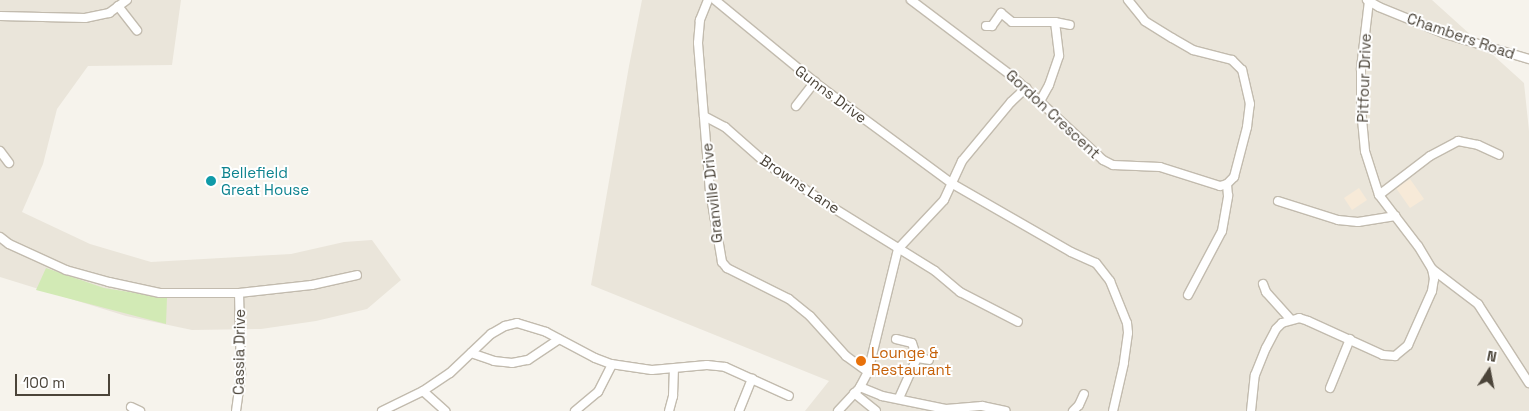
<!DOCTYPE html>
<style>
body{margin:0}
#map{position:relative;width:1529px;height:411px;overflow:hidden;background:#f6f3ec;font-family:"Space Grotesk",sans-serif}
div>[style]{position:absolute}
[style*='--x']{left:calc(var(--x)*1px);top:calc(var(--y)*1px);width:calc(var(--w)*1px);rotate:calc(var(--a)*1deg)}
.residential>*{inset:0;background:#eae5da}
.commercial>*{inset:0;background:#f7ead8}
.green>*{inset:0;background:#d2eab5}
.roads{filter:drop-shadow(1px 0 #c2bbae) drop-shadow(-1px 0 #c2bbae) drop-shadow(0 1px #c2bbae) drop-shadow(0 -1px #c2bbae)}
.minor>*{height:8px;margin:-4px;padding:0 4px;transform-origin:4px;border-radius:4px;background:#fff}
.dots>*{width:14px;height:14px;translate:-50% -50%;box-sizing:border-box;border:2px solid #fff;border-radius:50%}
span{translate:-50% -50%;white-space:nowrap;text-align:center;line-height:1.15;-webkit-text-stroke:4px #fff;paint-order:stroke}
.street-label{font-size:15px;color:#4b4439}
.culture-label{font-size:15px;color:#0d838f}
.left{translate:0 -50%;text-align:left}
.food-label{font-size:15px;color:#c56008}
.north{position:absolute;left:1464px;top:346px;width:50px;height:50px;-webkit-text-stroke:4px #fff;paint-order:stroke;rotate:11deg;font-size:14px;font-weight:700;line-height:20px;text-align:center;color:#4b4439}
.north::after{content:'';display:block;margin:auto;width:18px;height:22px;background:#4b4439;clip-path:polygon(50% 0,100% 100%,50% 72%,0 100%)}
.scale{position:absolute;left:15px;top:374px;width:95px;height:22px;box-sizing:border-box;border:2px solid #4b4439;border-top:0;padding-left:6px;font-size:15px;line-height:18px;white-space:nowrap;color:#4b4439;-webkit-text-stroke:4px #fff;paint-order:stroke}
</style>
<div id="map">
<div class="residential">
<div style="clip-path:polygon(0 0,181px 0,172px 65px,88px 66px,57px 109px,43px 164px,22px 212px,90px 244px,151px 262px,291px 254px,344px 242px,372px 240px,401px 280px,367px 309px,316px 321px,261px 329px,192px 330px,126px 316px,0 277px)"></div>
<div style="clip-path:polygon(642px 0,1432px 0,1524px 83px,1529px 131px,1529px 411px,805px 411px,829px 381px,591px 285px,629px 66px)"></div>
</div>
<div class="commercial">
<div style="clip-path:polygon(1410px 179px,1424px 199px,1410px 208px,1396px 188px)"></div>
<div style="clip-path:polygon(1359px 188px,1367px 200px,1352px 210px,1344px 198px)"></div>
</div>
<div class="green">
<div style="clip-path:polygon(46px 268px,104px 288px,167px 298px,166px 324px,36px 290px)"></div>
</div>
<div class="roads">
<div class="minor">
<div style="--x:708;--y:0;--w:22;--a:112"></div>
<div style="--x:700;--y:20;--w:23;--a:95"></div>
<div style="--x:698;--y:43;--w:148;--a:85.4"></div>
<div style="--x:710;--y:191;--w:72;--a:80.4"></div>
<div style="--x:722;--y:262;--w:8;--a:50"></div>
<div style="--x:727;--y:268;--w:69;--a:26.6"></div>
<div style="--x:789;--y:299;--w:27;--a:39"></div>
<div style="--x:810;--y:316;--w:54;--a:48"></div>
<div style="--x:846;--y:356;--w:27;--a:36"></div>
<div style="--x:715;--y:0;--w:137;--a:39.4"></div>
<div style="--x:821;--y:87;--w:162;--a:36.4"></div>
<div style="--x:951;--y:183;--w:138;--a:29.9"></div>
<div style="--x:1071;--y:252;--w:27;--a:24"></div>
<div style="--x:1096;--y:263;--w:23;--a:52"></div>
<div style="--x:1110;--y:281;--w:45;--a:68"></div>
<div style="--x:1127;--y:323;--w:10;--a:84"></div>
<div style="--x:1128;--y:333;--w:30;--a:98"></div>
<div style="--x:1124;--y:363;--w:49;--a:102.9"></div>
<div style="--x:911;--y:0;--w:126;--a:37"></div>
<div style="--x:1012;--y:76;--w:124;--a:42.7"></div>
<div style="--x:1103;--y:160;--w:11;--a:27"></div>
<div style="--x:1113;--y:165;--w:47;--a:2.4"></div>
<div style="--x:1160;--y:167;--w:63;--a:17.6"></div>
<div style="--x:1220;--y:186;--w:7;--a:-16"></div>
<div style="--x:1227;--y:184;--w:10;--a:-45"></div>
<div style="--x:1234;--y:177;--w:52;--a:-75.4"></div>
<div style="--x:1247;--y:127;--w:23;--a:-83"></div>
<div style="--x:1250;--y:104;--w:35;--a:-103"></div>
<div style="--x:1242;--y:70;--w:14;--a:-135"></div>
<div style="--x:1232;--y:60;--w:40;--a:-165.6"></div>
<div style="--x:1193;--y:50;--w:24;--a:-150"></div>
<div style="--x:1172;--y:38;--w:32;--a:-148"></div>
<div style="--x:1145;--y:21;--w:27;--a:-129"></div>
<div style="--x:1367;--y:0;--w:14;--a:30"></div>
<div style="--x:1379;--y:7;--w:71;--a:22.2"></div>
<div style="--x:1445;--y:34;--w:88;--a:16.6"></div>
<div style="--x:118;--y:6;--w:31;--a:52"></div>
<div style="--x:0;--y:16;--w:85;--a:1.3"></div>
<div style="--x:85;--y:18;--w:25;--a:-12"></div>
<div style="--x:109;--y:13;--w:22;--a:-36"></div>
<div style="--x:1055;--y:22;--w:15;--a:11"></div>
<div style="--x:986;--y:26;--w:6;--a:0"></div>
<div style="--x:992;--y:26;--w:16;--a:-55"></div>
<div style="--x:1001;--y:13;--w:14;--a:39"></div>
<div style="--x:1012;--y:22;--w:43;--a:0"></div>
<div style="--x:1055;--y:22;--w:34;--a:83"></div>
<div style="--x:1059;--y:56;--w:31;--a:109"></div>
<div style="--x:1049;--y:85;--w:18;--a:119"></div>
<div style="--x:796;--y:106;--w:31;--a:-52"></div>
<div style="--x:704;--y:116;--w:24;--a:28"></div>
<div style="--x:725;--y:127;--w:56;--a:41.4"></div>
<div style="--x:767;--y:164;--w:72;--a:33.7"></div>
<div style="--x:827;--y:204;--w:127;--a:31.8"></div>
<div style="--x:935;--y:271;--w:33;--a:40"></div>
<div style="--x:960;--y:292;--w:65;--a:27.3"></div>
<div style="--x:0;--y:151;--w:15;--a:53"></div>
<div style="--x:1379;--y:195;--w:64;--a:-37.4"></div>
<div style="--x:1430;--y:156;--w:32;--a:-28"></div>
<div style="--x:1458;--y:141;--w:20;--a:11"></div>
<div style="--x:1478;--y:145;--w:23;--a:25"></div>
<div style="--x:1278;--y:201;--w:63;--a:17.6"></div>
<div style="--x:1338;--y:220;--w:20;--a:6"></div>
<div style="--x:1358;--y:222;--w:38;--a:-9"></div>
<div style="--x:0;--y:237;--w:11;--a:38"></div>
<div style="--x:9;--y:244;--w:63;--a:24.5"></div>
<div style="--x:66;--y:270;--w:45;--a:15.6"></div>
<div style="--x:109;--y:282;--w:52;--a:12.2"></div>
<div style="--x:160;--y:293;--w:79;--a:0"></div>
<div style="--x:239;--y:293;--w:73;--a:-6.3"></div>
<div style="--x:312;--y:285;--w:46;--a:-12.5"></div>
<div style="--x:1432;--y:269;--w:58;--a:37.3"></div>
<div style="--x:1478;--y:304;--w:94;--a:57.2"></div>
<div style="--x:1263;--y:284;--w:9;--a:69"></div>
<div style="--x:1266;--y:292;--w:36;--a:48"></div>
<div style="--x:1188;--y:295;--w:72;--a:-62"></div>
<div style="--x:1222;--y:231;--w:36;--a:-80"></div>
<div style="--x:1228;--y:196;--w:12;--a:-95"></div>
<div style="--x:896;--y:339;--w:16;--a:14"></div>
<div style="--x:912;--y:343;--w:16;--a:72"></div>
<div style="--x:471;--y:353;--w:24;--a:19"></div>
<div style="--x:494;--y:361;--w:18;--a:6"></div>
<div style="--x:512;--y:363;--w:16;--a:-11"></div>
<div style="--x:528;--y:360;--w:37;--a:-34"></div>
<div style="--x:860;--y:387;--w:24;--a:22"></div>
<div style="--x:882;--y:396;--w:65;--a:11.5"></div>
<div style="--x:1330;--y:388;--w:53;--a:-67.8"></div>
<div style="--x:423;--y:391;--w:30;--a:42"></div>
<div style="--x:854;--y:393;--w:28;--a:39"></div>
<div style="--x:899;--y:398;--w:44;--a:-65.8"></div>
<div style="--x:917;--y:358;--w:12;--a:9"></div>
<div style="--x:131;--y:407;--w:10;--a:24"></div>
<div style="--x:236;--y:411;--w:37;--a:-82"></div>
<div style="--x:241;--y:374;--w:81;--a:-91.4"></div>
<div style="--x:382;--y:411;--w:46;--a:-26"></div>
<div style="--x:423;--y:391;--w:32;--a:-34"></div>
<div style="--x:450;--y:373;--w:57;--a:-43.6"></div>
<div style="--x:491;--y:334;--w:16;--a:-30"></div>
<div style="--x:505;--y:326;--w:12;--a:-14"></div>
<div style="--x:517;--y:323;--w:30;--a:17"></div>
<div style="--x:546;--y:332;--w:55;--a:28"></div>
<div style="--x:595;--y:358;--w:17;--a:21"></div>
<div style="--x:611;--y:364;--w:41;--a:8.3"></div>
<div style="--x:652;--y:370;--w:55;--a:-5.2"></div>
<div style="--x:707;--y:365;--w:18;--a:6"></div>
<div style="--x:725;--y:367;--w:70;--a:24.4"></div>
<div style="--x:575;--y:411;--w:30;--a:-40"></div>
<div style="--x:598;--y:392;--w:31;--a:-63"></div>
<div style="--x:669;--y:411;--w:16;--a:-75"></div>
<div style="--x:673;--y:396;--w:27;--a:-88"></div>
<div style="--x:739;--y:411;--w:35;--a:-68"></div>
<div style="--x:838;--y:411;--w:33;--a:-47"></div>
<div style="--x:860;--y:387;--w:17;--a:-62"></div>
<div style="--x:868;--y:372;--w:127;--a:-76.3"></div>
<div style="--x:898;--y:249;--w:67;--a:-46.8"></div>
<div style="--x:944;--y:200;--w:43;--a:-65.2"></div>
<div style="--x:962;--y:161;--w:77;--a:-50.3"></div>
<div style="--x:1011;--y:102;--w:21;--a:-43"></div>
<div style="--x:946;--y:411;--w:2;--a:-90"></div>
<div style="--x:946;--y:409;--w:36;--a:-5"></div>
<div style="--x:982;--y:406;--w:24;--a:12"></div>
<div style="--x:1073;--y:411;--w:8;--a:-45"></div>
<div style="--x:1079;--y:405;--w:12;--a:-66"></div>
<div style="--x:1251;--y:411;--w:36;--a:-84"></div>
<div style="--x:1255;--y:375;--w:29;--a:-68"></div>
<div style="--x:1266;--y:348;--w:21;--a:-62"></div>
<div style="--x:1276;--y:329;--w:8;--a:-45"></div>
<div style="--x:1282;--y:323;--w:18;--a:-16"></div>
<div style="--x:1299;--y:318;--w:9;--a:18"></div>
<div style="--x:1308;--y:321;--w:82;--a:24.4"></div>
<div style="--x:1383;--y:355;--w:12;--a:5"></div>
<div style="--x:1395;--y:356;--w:17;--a:-40"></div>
<div style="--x:1408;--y:345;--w:59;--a:-66"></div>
<div style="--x:1432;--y:291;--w:12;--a:-81"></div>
<div style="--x:1434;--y:279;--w:10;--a:-101"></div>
<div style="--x:1432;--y:269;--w:27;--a:-121"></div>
<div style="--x:1418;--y:246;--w:64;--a:-127.4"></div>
<div style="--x:1379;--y:195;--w:46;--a:-107.7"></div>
<div style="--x:1365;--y:151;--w:42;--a:-95.4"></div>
<div style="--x:1361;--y:109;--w:41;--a:-90"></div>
<div style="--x:1361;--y:68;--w:67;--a:-83.2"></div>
</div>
</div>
<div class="dots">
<div style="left:211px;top:181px;background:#0f9aa8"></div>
<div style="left:861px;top:361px;background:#e8710a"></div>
</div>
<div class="street-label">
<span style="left:1461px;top:36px;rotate:19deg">Chambers Road</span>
<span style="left:1364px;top:78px;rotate:-88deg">Pitfour Drive</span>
<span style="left:831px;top:94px;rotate:37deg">Gunns Drive</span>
<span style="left:1053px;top:114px;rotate:43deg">Gordon Crescent</span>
<span style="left:800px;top:184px;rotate:34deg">Browns Lane</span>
<span style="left:712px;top:193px;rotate:-96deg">Granville Drive</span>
<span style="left:239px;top:352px;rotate:-89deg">Cassia Drive</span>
</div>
<div class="culture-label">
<span class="left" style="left:221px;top:181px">Bellefield<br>Great House</span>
</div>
<div class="food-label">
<span class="left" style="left:871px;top:361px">Lounge &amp;<br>Restaurant</span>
</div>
<div class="north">N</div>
<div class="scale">100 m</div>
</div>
